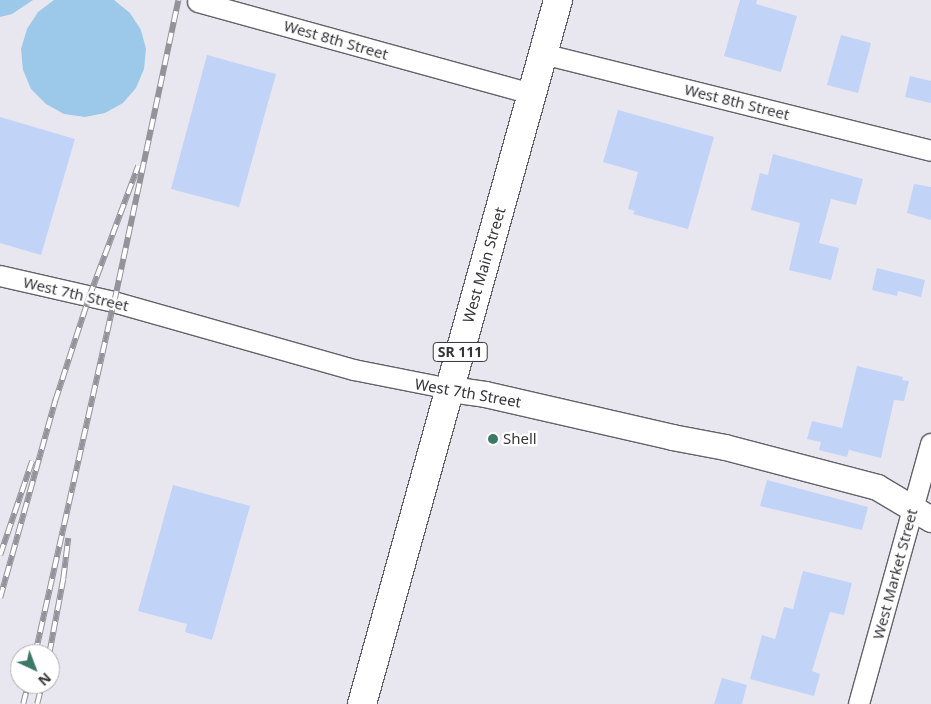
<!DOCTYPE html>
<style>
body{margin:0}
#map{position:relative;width:931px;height:704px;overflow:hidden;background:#e8e7f0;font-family:"Noto Sans",sans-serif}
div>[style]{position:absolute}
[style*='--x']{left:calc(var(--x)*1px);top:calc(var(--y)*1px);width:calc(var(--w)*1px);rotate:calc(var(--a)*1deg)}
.water>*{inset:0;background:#9cc9ea}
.building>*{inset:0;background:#c1d3f7}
.roads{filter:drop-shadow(1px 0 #626269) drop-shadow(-1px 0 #626269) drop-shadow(0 1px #626269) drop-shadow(0 -1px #626269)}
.minor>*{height:20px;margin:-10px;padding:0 10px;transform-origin:10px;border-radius:10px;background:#fff}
.tertiary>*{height:25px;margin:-12.5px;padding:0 12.5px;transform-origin:12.5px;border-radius:12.5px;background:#fff}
.primary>*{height:28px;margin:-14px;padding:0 14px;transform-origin:14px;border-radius:14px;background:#fff}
.rail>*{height:5.5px;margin-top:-2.75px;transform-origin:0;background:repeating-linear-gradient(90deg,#fff 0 11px,#94939a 0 22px);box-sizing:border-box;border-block:1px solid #94939a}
.dots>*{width:14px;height:14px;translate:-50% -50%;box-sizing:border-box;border:2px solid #fff;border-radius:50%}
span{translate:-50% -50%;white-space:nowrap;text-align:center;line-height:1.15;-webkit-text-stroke:4.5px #fff;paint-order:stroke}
.shield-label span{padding:1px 4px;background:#fff;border:1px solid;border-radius:4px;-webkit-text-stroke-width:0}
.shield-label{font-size:14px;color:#353438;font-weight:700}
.street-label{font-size:15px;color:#353438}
.poi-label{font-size:15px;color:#353438}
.left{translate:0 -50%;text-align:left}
.north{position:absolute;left:10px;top:644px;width:50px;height:50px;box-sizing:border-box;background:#fff;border:1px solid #aeaeaf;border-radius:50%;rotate:137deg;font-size:14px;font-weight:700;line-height:20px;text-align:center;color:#353438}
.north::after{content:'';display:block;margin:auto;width:18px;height:22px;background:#3a7966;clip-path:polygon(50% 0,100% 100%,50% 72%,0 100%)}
</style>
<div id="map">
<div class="water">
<div style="clip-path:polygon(0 0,33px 0,12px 14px,0 17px)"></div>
<div style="clip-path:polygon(54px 0,114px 0,130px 13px,141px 30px,146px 49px,144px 69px,136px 88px,123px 103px,105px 113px,85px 117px,64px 114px,46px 104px,31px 89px,23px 70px,21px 49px,27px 29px,38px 12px)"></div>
</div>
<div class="building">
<div style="clip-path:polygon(740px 0,757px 0,756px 4px,797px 16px,781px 72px,724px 56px)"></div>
<div style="clip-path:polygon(841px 35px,871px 43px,858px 93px,827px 85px)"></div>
<div style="clip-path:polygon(207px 55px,276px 74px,239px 207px,171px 189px)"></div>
<div style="clip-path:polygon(910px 76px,931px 81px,931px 103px,905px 97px)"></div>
<div style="clip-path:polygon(618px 110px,714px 137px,688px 229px,633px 214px,635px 211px,628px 209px,638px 172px,603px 162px)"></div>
<div style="clip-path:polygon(0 117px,75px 139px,41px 255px,0 243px)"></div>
<div style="clip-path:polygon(773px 154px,863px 179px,856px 205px,831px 199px,819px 243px,839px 248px,831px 280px,789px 270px,800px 223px,751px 210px,760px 173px,768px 175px)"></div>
<div style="clip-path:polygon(914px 184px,931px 187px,931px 220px,907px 213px)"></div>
<div style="clip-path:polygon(877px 268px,925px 280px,921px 297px,898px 291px,897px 296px,872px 290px)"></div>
<div style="clip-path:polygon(857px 366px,903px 377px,902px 380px,909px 381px,904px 401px,894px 400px,881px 458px,849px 450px,847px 457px,819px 450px,821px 442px,807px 439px,812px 421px,842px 428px)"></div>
<div style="clip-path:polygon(767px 480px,868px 507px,862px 530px,760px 506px)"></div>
<div style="clip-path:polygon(173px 485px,250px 506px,212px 640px,185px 632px,187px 624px,138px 611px)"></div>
<div style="clip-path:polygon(803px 571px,852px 583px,844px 615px,830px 612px,812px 671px,820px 674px,814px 696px,750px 679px,762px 635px,775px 639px,784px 607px,793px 609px)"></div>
<div style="clip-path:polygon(722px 678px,747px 685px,742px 704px,714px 704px)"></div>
</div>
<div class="roads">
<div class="minor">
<div style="--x:198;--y:2;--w:346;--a:15.4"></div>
<div style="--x:543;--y:54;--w:400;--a:14"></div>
<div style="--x:0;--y:276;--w:117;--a:12.8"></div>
<div style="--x:114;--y:302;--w:249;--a:15.8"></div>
<div style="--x:354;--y:370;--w:98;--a:11.2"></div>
<div style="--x:859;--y:704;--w:270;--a:-74.5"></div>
</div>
<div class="tertiary">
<div style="--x:450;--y:389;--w:35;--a:8"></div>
<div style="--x:485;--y:394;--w:192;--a:12.9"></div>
<div style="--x:672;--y:437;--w:54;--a:10.7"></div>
<div style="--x:725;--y:447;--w:157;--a:14.7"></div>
<div style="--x:877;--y:487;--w:63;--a:30.7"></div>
</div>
<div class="primary">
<div style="--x:362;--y:704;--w:731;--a:-74.44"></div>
</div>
</div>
<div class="rail">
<div style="--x:0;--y:555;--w:99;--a:-71.2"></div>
<div style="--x:0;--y:598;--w:205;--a:-74.4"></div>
<div style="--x:55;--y:401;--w:109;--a:-71.9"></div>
<div style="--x:89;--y:297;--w:140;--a:-69.5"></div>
<div style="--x:35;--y:654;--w:361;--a:-77.4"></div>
<div style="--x:114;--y:302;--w:309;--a:-78"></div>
<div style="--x:49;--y:654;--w:76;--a:-79.4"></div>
<div style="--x:63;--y:579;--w:41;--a:-83"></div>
<div style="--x:23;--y:704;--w:21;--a:-76"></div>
<div style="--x:37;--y:704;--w:21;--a:-76"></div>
</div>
<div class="dots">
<div style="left:493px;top:439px;background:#3a7966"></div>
</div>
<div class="shield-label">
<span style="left:460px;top:352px">SR 111</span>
</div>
<div class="street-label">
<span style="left:336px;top:40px;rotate:16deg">West 8th Street</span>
<span style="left:737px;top:102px;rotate:14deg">West 8th Street</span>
<span style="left:484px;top:265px;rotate:-74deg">West Main Street</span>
<span style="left:76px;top:294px;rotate:13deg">West 7th Street</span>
<span style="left:468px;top:393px;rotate:10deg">West 7th Street</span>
<span style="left:895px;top:574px;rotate:-75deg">West Market Street</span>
</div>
<div class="poi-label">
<span class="left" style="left:503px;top:439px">Shell</span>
</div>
<div class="north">N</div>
</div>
